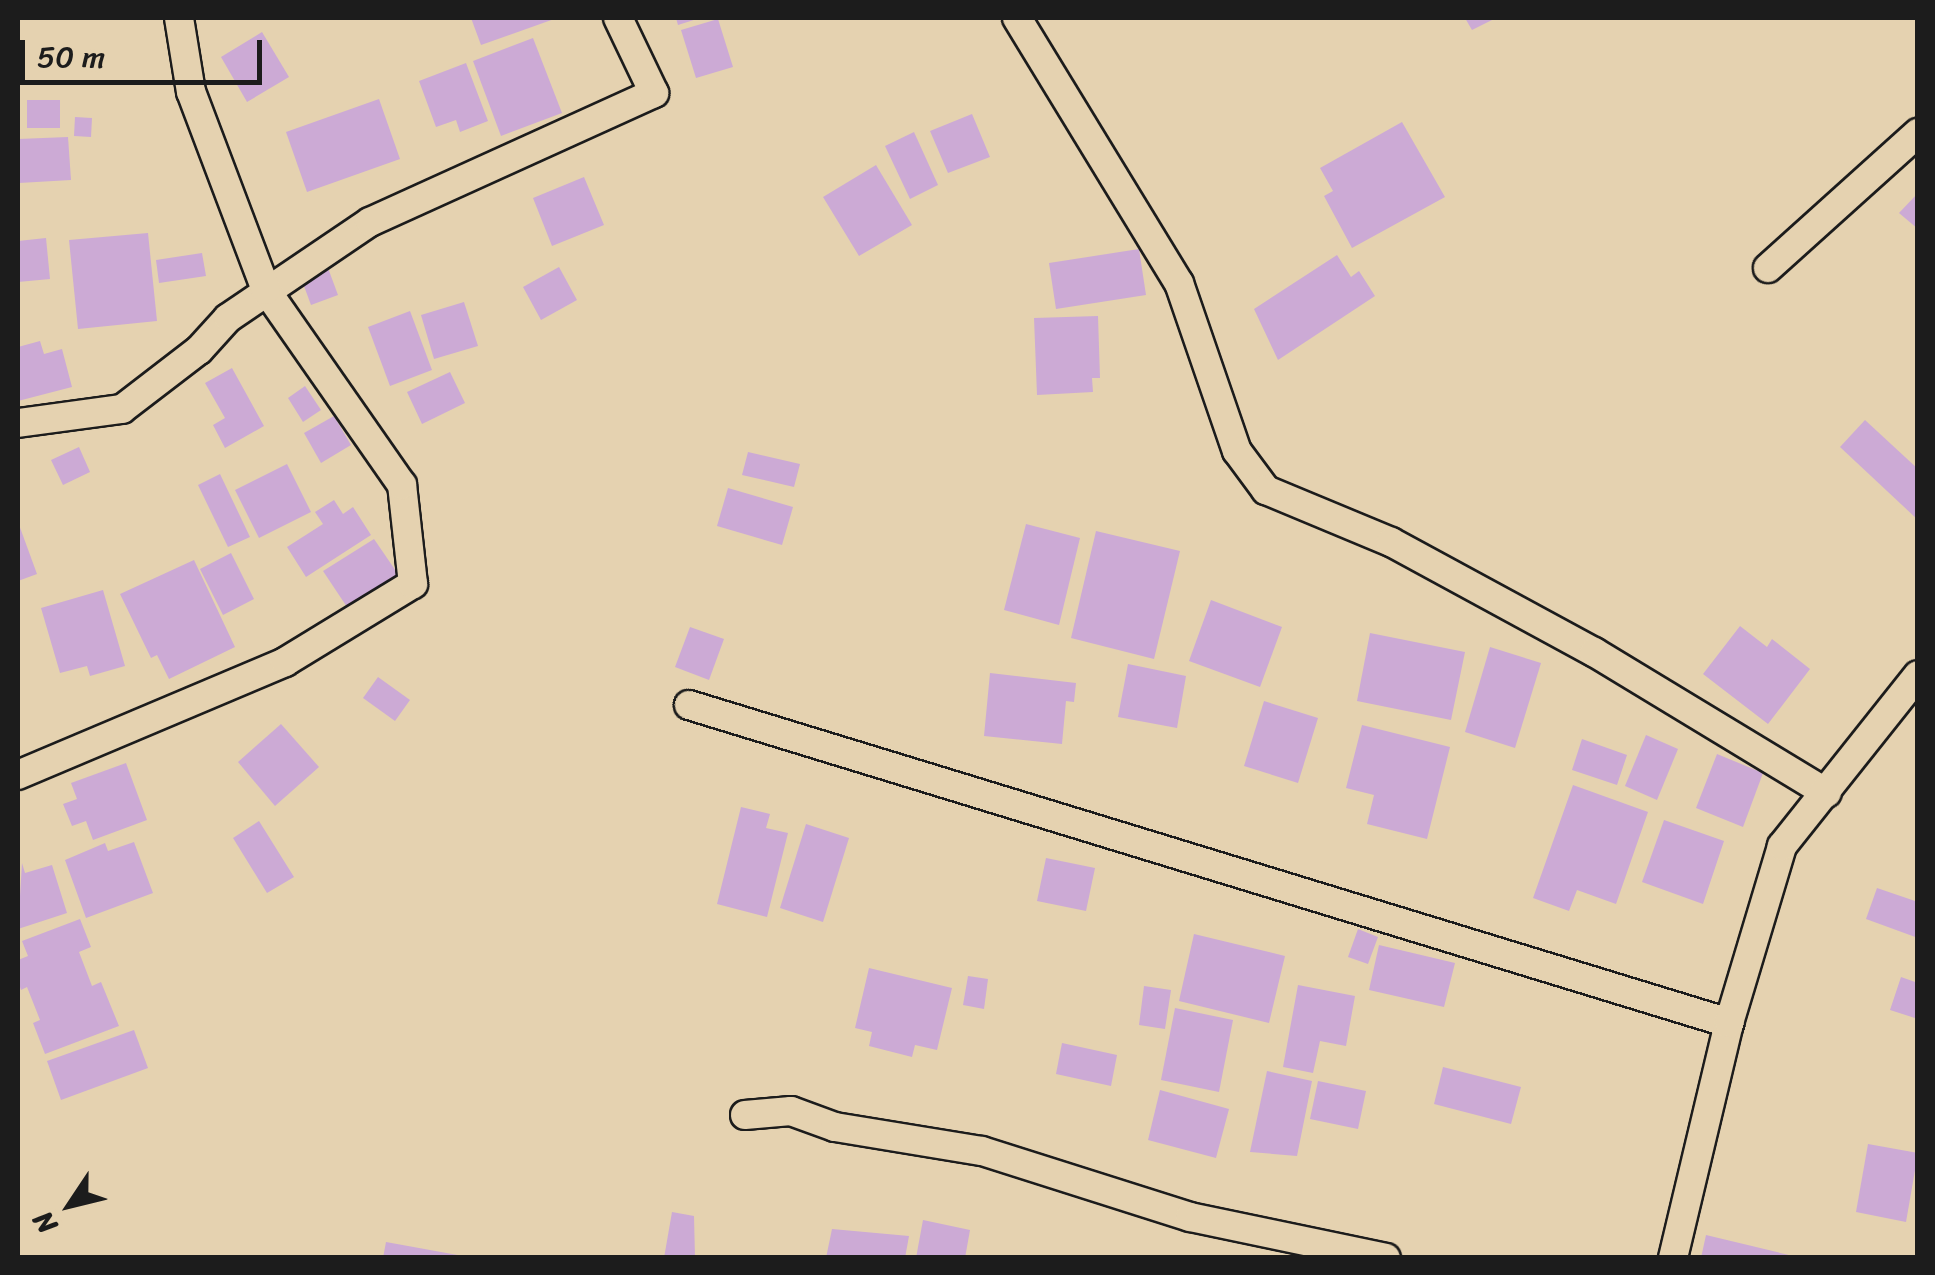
<!DOCTYPE html>
<style>
body{margin:0}
#map{position:relative;width:1935px;height:1275px;overflow:hidden;background:#e5d2b0;font-family:Sriracha,sans-serif}
div>[style]{position:absolute}
[style*='--x']{left:calc(var(--x)*1px);top:calc(var(--y)*1px);width:calc(var(--w)*1px);rotate:calc(var(--a)*1deg)}
.building>*{inset:0;background:#ccaad5}
.roads{filter:drop-shadow(2px 0 #1c1c1c) drop-shadow(-2px 0 #1c1c1c) drop-shadow(0 2px #1c1c1c) drop-shadow(0 -2px #1c1c1c)}
.street>*{height:28px;margin:-14px;padding:0 14px;transform-origin:14px;border-radius:14px;background:#e5d2b0}
span{translate:-50% -50%;white-space:nowrap;text-align:center;line-height:1.15;-webkit-text-stroke:9px #e5d2b0;paint-order:stroke}
.frame{position:absolute;inset:0;border:20px solid #1c1c1c;pointer-events:none}
.north{position:absolute;left:20px;top:1155px;width:100px;height:100px;-webkit-text-stroke:8px #e5d2b0;paint-order:stroke;rotate:235deg;font-size:28px;font-weight:700;line-height:40px;text-align:center;color:#1c1c1c}
.north::after{content:'';display:block;margin:auto;width:35px;height:45px;background:#1c1c1c;clip-path:polygon(50% 0,100% 100%,50% 72%,0 100%)}
.scale{position:absolute;left:20px;top:40px;width:242px;height:45px;box-sizing:border-box;border:5px solid #1c1c1c;border-top:0;padding-left:12px;font-size:30px;line-height:35px;white-space:nowrap;color:#1c1c1c;-webkit-text-stroke:8px #e5d2b0;paint-order:stroke}
</style>
<div id="map">
<div class="building">
<div style="clip-path:polygon(471px 18px,557px 18px,481px 45px)"></div>
<div style="clip-path:polygon(676px 18px,700px 18px,678px 25px)"></div>
<div style="clip-path:polygon(1465px 18px,1496px 18px,1472px 30px)"></div>
<div style="clip-path:polygon(718px 19px,733px 67px,696px 78px,681px 30px)"></div>
<div style="clip-path:polygon(262px 32px,289px 77px,247px 102px,221px 57px)"></div>
<div style="clip-path:polygon(533px 38px,562px 113px,501px 136px,473px 61px)"></div>
<div style="clip-path:polygon(466px 63px,488px 121px,460px 132px,456px 120px,436px 127px,419px 81px)"></div>
<div style="clip-path:polygon(379px 99px,400px 159px,307px 192px,286px 132px)"></div>
<div style="clip-path:polygon(27px 100px,60px 100px,60px 128px,27px 128px)"></div>
<div style="clip-path:polygon(972px 114px,990px 157px,948px 173px,930px 131px)"></div>
<div style="clip-path:polygon(75px 117px,92px 118px,91px 137px,74px 136px)"></div>
<div style="clip-path:polygon(1402px 122px,1445px 197px,1352px 248px,1324px 196px,1333px 191px,1320px 168px)"></div>
<div style="clip-path:polygon(914px 132px,938px 185px,910px 199px,885px 146px)"></div>
<div style="clip-path:polygon(68px 137px,71px 180px,19px 183px,18px 139px)"></div>
<div style="clip-path:polygon(876px 165px,912px 225px,859px 256px,823px 197px)"></div>
<div style="clip-path:polygon(584px 177px,604px 225px,552px 246px,533px 198px)"></div>
<div style="clip-path:polygon(1918px 193px,1918px 229px,1899px 213px)"></div>
<div style="clip-path:polygon(148px 233px,157px 321px,78px 329px,69px 240px)"></div>
<div style="clip-path:polygon(46px 238px,50px 279px,18px 282px,18px 241px)"></div>
<div style="clip-path:polygon(1139px 249px,1146px 295px,1056px 309px,1049px 263px)"></div>
<div style="clip-path:polygon(202px 253px,206px 276px,159px 283px,156px 260px)"></div>
<div style="clip-path:polygon(1337px 255px,1351px 277px,1359px 271px,1375px 296px,1278px 360px,1254px 309px)"></div>
<div style="clip-path:polygon(559px 267px,577px 300px,541px 320px,523px 287px)"></div>
<div style="clip-path:polygon(328px 268px,338px 295px,311px 305px,301px 278px)"></div>
<div style="clip-path:polygon(464px 302px,478px 346px,434px 359px,421px 315px)"></div>
<div style="clip-path:polygon(410px 311px,432px 370px,390px 386px,368px 327px)"></div>
<div style="clip-path:polygon(1098px 316px,1100px 378px,1092px 378px,1093px 392px,1037px 395px,1034px 318px)"></div>
<div style="clip-path:polygon(40px 341px,44px 354px,62px 349px,72px 387px,18px 401px,18px 347px)"></div>
<div style="clip-path:polygon(232px 368px,264px 426px,225px 448px,213px 425px,225px 418px,205px 383px)"></div>
<div style="clip-path:polygon(450px 372px,465px 403px,422px 424px,407px 392px)"></div>
<div style="clip-path:polygon(305px 386px,321px 410px,303px 422px,288px 398px)"></div>
<div style="clip-path:polygon(334px 416px,351px 445px,321px 463px,304px 433px)"></div>
<div style="clip-path:polygon(1865px 420px,1918px 469px,1918px 520px,1840px 447px)"></div>
<div style="clip-path:polygon(79px 447px,90px 472px,63px 485px,51px 460px)"></div>
<div style="clip-path:polygon(748px 452px,800px 464px,794px 487px,742px 475px)"></div>
<div style="clip-path:polygon(287px 464px,311px 512px,259px 538px,235px 490px)"></div>
<div style="clip-path:polygon(220px 474px,250px 537px,228px 547px,198px 485px)"></div>
<div style="clip-path:polygon(728px 488px,793px 507px,782px 545px,717px 526px)"></div>
<div style="clip-path:polygon(334px 500px,343px 514px,353px 507px,371px 535px,306px 577px,287px 547px,323px 524px,315px 512px)"></div>
<div style="clip-path:polygon(18px 522px,37px 574px,18px 581px)"></div>
<div style="clip-path:polygon(1026px 524px,1080px 538px,1059px 625px,1004px 610px)"></div>
<div style="clip-path:polygon(1096px 531px,1180px 551px,1154px 659px,1071px 638px)"></div>
<div style="clip-path:polygon(374px 539px,398px 574px,347px 607px,323px 571px)"></div>
<div style="clip-path:polygon(231px 553px,254px 599px,223px 615px,200px 569px)"></div>
<div style="clip-path:polygon(194px 560px,235px 647px,169px 679px,157px 655px,151px 658px,120px 594px)"></div>
<div style="clip-path:polygon(103px 590px,125px 666px,90px 676px,87px 666px,60px 673px,41px 608px)"></div>
<div style="clip-path:polygon(1211px 600px,1282px 627px,1260px 687px,1189px 661px)"></div>
<div style="clip-path:polygon(1740px 626px,1767px 647px,1772px 639px,1810px 669px,1768px 724px,1703px 674px)"></div>
<div style="clip-path:polygon(690px 627px,724px 639px,709px 680px,675px 667px)"></div>
<div style="clip-path:polygon(1370px 633px,1465px 652px,1451px 720px,1357px 701px)"></div>
<div style="clip-path:polygon(1490px 647px,1541px 663px,1515px 748px,1465px 732px)"></div>
<div style="clip-path:polygon(1128px 664px,1186px 676px,1177px 728px,1118px 717px)"></div>
<div style="clip-path:polygon(990px 673px,1076px 683px,1074px 702px,1066px 701px,1062px 744px,984px 736px)"></div>
<div style="clip-path:polygon(378px 677px,410px 700px,395px 721px,363px 698px)"></div>
<div style="clip-path:polygon(1264px 701px,1318px 718px,1298px 783px,1244px 766px)"></div>
<div style="clip-path:polygon(281px 724px,319px 767px,275px 806px,238px 762px)"></div>
<div style="clip-path:polygon(1362px 725px,1450px 747px,1427px 839px,1367px 824px,1374px 795px,1346px 788px)"></div>
<div style="clip-path:polygon(1646px 735px,1678px 749px,1657px 800px,1625px 786px)"></div>
<div style="clip-path:polygon(1582px 739px,1627px 755px,1617px 785px,1572px 770px)"></div>
<div style="clip-path:polygon(1717px 754px,1763px 773px,1743px 827px,1696px 808px)"></div>
<div style="clip-path:polygon(126px 763px,147px 820px,93px 840px,86px 821px,72px 826px,63px 804px,77px 799px,71px 783px)"></div>
<div style="clip-path:polygon(1573px 785px,1648px 812px,1616px 904px,1577px 890px,1569px 911px,1533px 898px)"></div>
<div style="clip-path:polygon(741px 807px,770px 814px,766px 828px,788px 833px,767px 917px,717px 904px)"></div>
<div style="clip-path:polygon(1664px 820px,1724px 841px,1703px 904px,1642px 882px)"></div>
<div style="clip-path:polygon(259px 821px,294px 877px,267px 893px,233px 838px)"></div>
<div style="clip-path:polygon(806px 824px,849px 838px,823px 922px,780px 908px)"></div>
<div style="clip-path:polygon(134px 842px,153px 893px,86px 918px,65px 860px,105px 843px,108px 851px)"></div>
<div style="clip-path:polygon(1046px 858px,1095px 868px,1086px 911px,1037px 901px)"></div>
<div style="clip-path:polygon(22px 863px,25px 873px,52px 865px,67px 913px,18px 929px)"></div>
<div style="clip-path:polygon(1877px 888px,1918px 902px,1918px 938px,1866px 919px)"></div>
<div style="clip-path:polygon(80px 919px,91px 947px,79px 952px,92px 986px,101px 982px,119px 1026px,45px 1054px,33px 1023px,40px 1020px,27px 987px,21px 990px,18px 981px,18px 960px,28px 956px,22px 941px)"></div>
<div style="clip-path:polygon(1358px 929px,1378px 937px,1368px 964px,1348px 957px)"></div>
<div style="clip-path:polygon(1194px 934px,1285px 956px,1269px 1023px,1179px 1001px)"></div>
<div style="clip-path:polygon(1379px 945px,1455px 963px,1444px 1007px,1369px 990px)"></div>
<div style="clip-path:polygon(869px 968px,952px 988px,937px 1050px,915px 1045px,912px 1057px,869px 1046px,872px 1032px,855px 1028px)"></div>
<div style="clip-path:polygon(968px 976px,988px 979px,984px 1009px,963px 1005px)"></div>
<div style="clip-path:polygon(1901px 977px,1918px 983px,1918px 1019px,1890px 1010px)"></div>
<div style="clip-path:polygon(1298px 985px,1355px 996px,1346px 1046px,1320px 1041px,1313px 1073px,1283px 1067px)"></div>
<div style="clip-path:polygon(1144px 986px,1171px 990px,1165px 1029px,1139px 1025px)"></div>
<div style="clip-path:polygon(1175px 1008px,1233px 1020px,1219px 1092px,1161px 1080px)"></div>
<div style="clip-path:polygon(134px 1030px,148px 1068px,61px 1100px,47px 1061px)"></div>
<div style="clip-path:polygon(1062px 1043px,1117px 1055px,1111px 1086px,1056px 1074px)"></div>
<div style="clip-path:polygon(1443px 1067px,1521px 1087px,1511px 1124px,1434px 1104px)"></div>
<div style="clip-path:polygon(1267px 1071px,1312px 1081px,1297px 1156px,1250px 1152px)"></div>
<div style="clip-path:polygon(1318px 1081px,1366px 1091px,1358px 1129px,1310px 1119px)"></div>
<div style="clip-path:polygon(1160px 1090px,1229px 1109px,1216px 1158px,1148px 1140px)"></div>
<div style="clip-path:polygon(1868px 1144px,1918px 1153px,1906px 1222px,1856px 1212px)"></div>
<div style="clip-path:polygon(672px 1212px,694px 1216px,695px 1258px,664px 1258px)"></div>
<div style="clip-path:polygon(923px 1220px,970px 1230px,965px 1258px,916px 1258px)"></div>
<div style="clip-path:polygon(832px 1229px,909px 1236px,905px 1258px,826px 1258px)"></div>
<div style="clip-path:polygon(1706px 1235px,1793px 1256px,1793px 1258px,1701px 1258px)"></div>
<div style="clip-path:polygon(386px 1242px,463px 1256px,463px 1258px,383px 1258px)"></div>
</div>
<div class="roads">
<div class="street">
<div style="--x:1017;--y:18;--w:311;--a:58.6"></div>
<div style="--x:1179;--y:283;--w:178;--a:71"></div>
<div style="--x:1237;--y:451;--w:49;--a:53.4"></div>
<div style="--x:1266;--y:490;--w:135;--a:22.6"></div>
<div style="--x:1391;--y:542;--w:231;--a:28.5"></div>
<div style="--x:1594;--y:652;--w:272;--a:31.2"></div>
<div style="--x:1768;--y:268;--w:202;--a:-42"></div>
<div style="--x:18;--y:423;--w:105;--a:-7.7"></div>
<div style="--x:122;--y:409;--w:97;--a:-37.5"></div>
<div style="--x:199;--y:350;--w:43;--a:-47.8"></div>
<div style="--x:228;--y:318;--w:171;--a:-34.1"></div>
<div style="--x:370;--y:222;--w:312;--a:-24.4"></div>
<div style="--x:654;--y:93;--w:83;--a:-115.6"></div>
<div style="--x:689;--y:705;--w:1088;--a:17"></div>
<div style="--x:18;--y:775;--w:290;--a:-22.9"></div>
<div style="--x:285;--y:662;--w:150;--a:-31.4"></div>
<div style="--x:413;--y:584;--w:100;--a:-96.3"></div>
<div style="--x:402;--y:485;--w:238;--a:-124.9"></div>
<div style="--x:266;--y:290;--w:212;--a:-110.7"></div>
<div style="--x:191;--y:92;--w:75;--a:-99.2"></div>
<div style="--x:745;--y:1115;--w:46;--a:-5"></div>
<div style="--x:791;--y:1111;--w:47;--a:20"></div>
<div style="--x:835;--y:1127;--w:149;--a:9.3"></div>
<div style="--x:982;--y:1151;--w:218;--a:17.6"></div>
<div style="--x:1190;--y:1217;--w:200;--a:11.8"></div>
<div style="--x:1673;--y:1258;--w:242;--a:-76.6"></div>
<div style="--x:1729;--y:1023;--w:185;--a:-73.3"></div>
<div style="--x:1782;--y:846;--w:218;--a:-51.5"></div>
</div>
</div>
<div class="frame"></div>
<div class="north">N</div>
<div class="scale">50 m</div>
</div>
